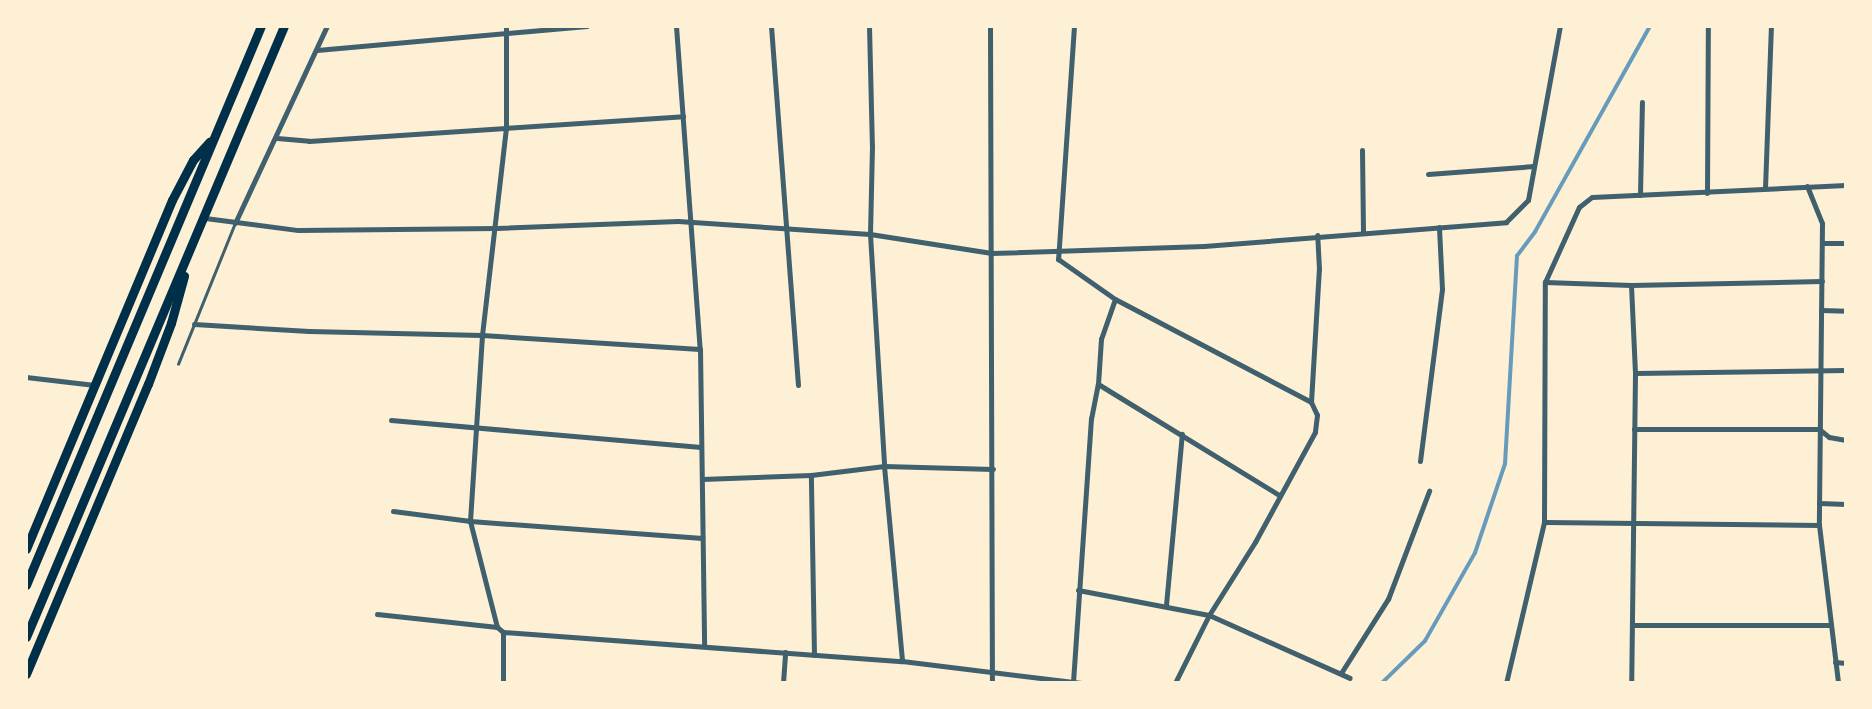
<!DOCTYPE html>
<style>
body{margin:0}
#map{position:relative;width:1872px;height:709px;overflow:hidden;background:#fdf0d5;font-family:"IBM Plex Serif",serif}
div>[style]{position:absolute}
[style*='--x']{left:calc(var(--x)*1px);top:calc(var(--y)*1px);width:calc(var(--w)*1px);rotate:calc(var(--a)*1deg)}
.stream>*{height:3.5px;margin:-1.75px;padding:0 1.75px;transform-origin:1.75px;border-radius:1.75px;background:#669bbc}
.service>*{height:2.5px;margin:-1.25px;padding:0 1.25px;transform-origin:1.25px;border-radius:1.25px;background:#3f606c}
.minor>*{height:5px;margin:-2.5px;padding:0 2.5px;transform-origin:2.5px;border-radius:2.5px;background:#3f606c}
.primary>*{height:9px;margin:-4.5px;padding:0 4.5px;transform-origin:4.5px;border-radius:4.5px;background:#003049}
span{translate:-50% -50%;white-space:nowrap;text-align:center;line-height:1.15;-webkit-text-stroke:5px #fdf0d5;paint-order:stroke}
.frame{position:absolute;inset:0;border:28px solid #fdf0d5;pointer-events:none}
</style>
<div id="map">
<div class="stream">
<div style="--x:1382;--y:683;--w:60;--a:-44.3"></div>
<div style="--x:1425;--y:641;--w:101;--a:-60.4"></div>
<div style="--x:1475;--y:553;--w:94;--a:-71.4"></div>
<div style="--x:1505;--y:464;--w:208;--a:-86.7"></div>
<div style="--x:1517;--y:256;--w:30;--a:-53"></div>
<div style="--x:1535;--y:232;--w:236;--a:-60.8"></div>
</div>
<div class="service">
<div style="--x:178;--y:364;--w:152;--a:-68"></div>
</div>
<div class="minor">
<div style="--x:676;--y:26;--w:324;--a:85.8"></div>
<div style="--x:700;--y:349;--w:296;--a:89.2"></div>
<div style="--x:771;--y:26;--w:360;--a:85.7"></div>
<div style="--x:869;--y:26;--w:120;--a:88.6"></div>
<div style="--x:872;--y:146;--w:88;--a:91.3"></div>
<div style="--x:870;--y:234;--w:232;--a:86.5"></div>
<div style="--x:884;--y:466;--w:196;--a:84.7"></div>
<div style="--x:990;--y:26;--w:657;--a:89.83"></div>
<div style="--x:1074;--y:26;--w:234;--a:93.9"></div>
<div style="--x:1058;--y:259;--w:70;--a:35.1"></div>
<div style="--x:1115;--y:299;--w:221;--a:27.7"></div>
<div style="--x:1311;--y:402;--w:14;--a:65"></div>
<div style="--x:1317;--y:415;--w:17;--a:97"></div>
<div style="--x:1315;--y:432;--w:125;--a:118.6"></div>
<div style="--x:1255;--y:542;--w:86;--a:122.2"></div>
<div style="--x:1209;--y:615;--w:76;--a:116.6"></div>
<div style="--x:1846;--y:48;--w:2;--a:90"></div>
<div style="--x:317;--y:50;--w:271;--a:-5.1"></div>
<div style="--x:277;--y:138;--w:32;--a:5"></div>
<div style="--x:309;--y:141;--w:375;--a:-3.8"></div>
<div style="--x:1362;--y:150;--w:82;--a:89.3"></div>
<div style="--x:1428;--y:174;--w:106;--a:-4.3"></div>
<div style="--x:1807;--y:186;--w:40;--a:68"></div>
<div style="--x:1822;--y:223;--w:302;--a:90.6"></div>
<div style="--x:1819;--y:525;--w:159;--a:83.1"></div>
<div style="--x:1765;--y:188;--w:162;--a:-87.9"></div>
<div style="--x:1707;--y:193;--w:167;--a:-89.7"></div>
<div style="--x:1640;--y:195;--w:93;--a:-88.8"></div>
<div style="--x:205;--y:218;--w:94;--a:7.4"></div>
<div style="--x:298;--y:230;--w:199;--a:-0.6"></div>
<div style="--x:497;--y:228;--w:181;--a:-2.2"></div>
<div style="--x:678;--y:221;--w:192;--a:3.9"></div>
<div style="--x:870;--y:234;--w:123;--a:8.9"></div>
<div style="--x:992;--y:253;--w:212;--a:-1.9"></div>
<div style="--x:1204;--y:246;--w:303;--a:-4.5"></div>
<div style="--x:1506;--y:222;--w:31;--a:-45"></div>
<div style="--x:1528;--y:200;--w:177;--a:-79.6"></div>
<div style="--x:235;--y:223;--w:217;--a:-65"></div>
<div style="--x:1823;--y:243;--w:23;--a:0"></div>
<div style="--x:1545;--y:282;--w:86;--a:2"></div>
<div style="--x:1631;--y:285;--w:191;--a:-1.2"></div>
<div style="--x:1631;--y:285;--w:88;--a:87.4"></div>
<div style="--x:1635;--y:373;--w:310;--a:90.7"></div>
<div style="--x:1821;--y:310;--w:25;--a:2"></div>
<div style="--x:194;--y:324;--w:115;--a:3.5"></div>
<div style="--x:309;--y:331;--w:173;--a:1.3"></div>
<div style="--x:482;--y:335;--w:218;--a:3.7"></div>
<div style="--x:1635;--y:373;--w:211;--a:-0.8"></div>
<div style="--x:26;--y:377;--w:69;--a:6.6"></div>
<div style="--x:1098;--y:384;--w:212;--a:31.5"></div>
<div style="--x:1311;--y:402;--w:133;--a:-86.6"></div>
<div style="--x:1319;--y:269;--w:34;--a:-93"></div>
<div style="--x:391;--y:420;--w:311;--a:5"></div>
<div style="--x:1634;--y:429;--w:185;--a:0"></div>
<div style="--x:1819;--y:429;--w:13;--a:39"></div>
<div style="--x:1829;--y:437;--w:17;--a:10"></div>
<div style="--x:1420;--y:461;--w:173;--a:-82.7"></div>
<div style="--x:1442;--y:289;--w:62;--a:-92.8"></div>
<div style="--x:702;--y:479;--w:109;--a:-2.1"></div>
<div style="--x:1819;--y:503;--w:27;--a:2"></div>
<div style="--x:393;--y:511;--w:78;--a:7.4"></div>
<div style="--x:470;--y:521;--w:233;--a:4.2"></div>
<div style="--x:1544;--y:522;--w:275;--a:0.6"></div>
<div style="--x:1078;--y:590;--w:133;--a:10.8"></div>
<div style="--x:1209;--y:615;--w:154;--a:24.1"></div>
<div style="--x:1166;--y:605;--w:172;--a:-84.7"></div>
<div style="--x:377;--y:614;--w:121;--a:6.2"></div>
<div style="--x:1632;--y:625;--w:197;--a:0"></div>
<div style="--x:503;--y:632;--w:400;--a:4.2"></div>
<div style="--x:902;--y:661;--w:181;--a:7"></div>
<div style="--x:814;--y:655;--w:180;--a:-91"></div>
<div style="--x:811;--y:475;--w:74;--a:-7"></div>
<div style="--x:884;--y:466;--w:109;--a:1.6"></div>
<div style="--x:1835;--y:662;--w:11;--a:5"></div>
<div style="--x:1341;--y:673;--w:88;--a:-57.6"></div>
<div style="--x:1388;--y:599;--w:116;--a:-69.2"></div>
<div style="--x:1073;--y:682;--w:264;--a:-86.1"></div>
<div style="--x:1091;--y:419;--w:36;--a:-79"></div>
<div style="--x:1098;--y:384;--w:45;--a:-86.2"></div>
<div style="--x:1101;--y:339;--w:42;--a:-70.7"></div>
<div style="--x:503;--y:683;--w:51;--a:-90"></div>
<div style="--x:503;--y:632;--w:8;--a:-140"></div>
<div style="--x:497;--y:627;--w:109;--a:-104.3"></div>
<div style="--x:470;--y:521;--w:186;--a:-86.3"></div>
<div style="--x:482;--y:335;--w:208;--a:-83.4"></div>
<div style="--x:506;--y:128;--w:102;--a:-90"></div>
<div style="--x:783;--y:683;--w:31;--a:-86"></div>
<div style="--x:1506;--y:683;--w:165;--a:-76.7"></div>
<div style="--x:1544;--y:522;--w:240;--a:-89.8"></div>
<div style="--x:1545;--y:282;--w:82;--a:-65.6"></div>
<div style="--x:1579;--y:207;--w:16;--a:-38"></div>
<div style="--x:1592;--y:197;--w:254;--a:-2.7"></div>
</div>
<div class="primary">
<div style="--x:26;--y:549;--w:378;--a:-67.3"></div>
<div style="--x:172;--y:200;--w:45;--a:-62.3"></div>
<div style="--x:193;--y:160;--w:25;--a:-48"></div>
<div style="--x:26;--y:585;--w:606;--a:-67.2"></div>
<div style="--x:26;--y:637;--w:663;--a:-67.11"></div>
<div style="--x:26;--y:674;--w:315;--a:-67.2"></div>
<div style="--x:148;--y:384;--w:65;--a:-69.3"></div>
<div style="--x:171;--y:323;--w:49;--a:-74.5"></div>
</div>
<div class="frame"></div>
</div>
